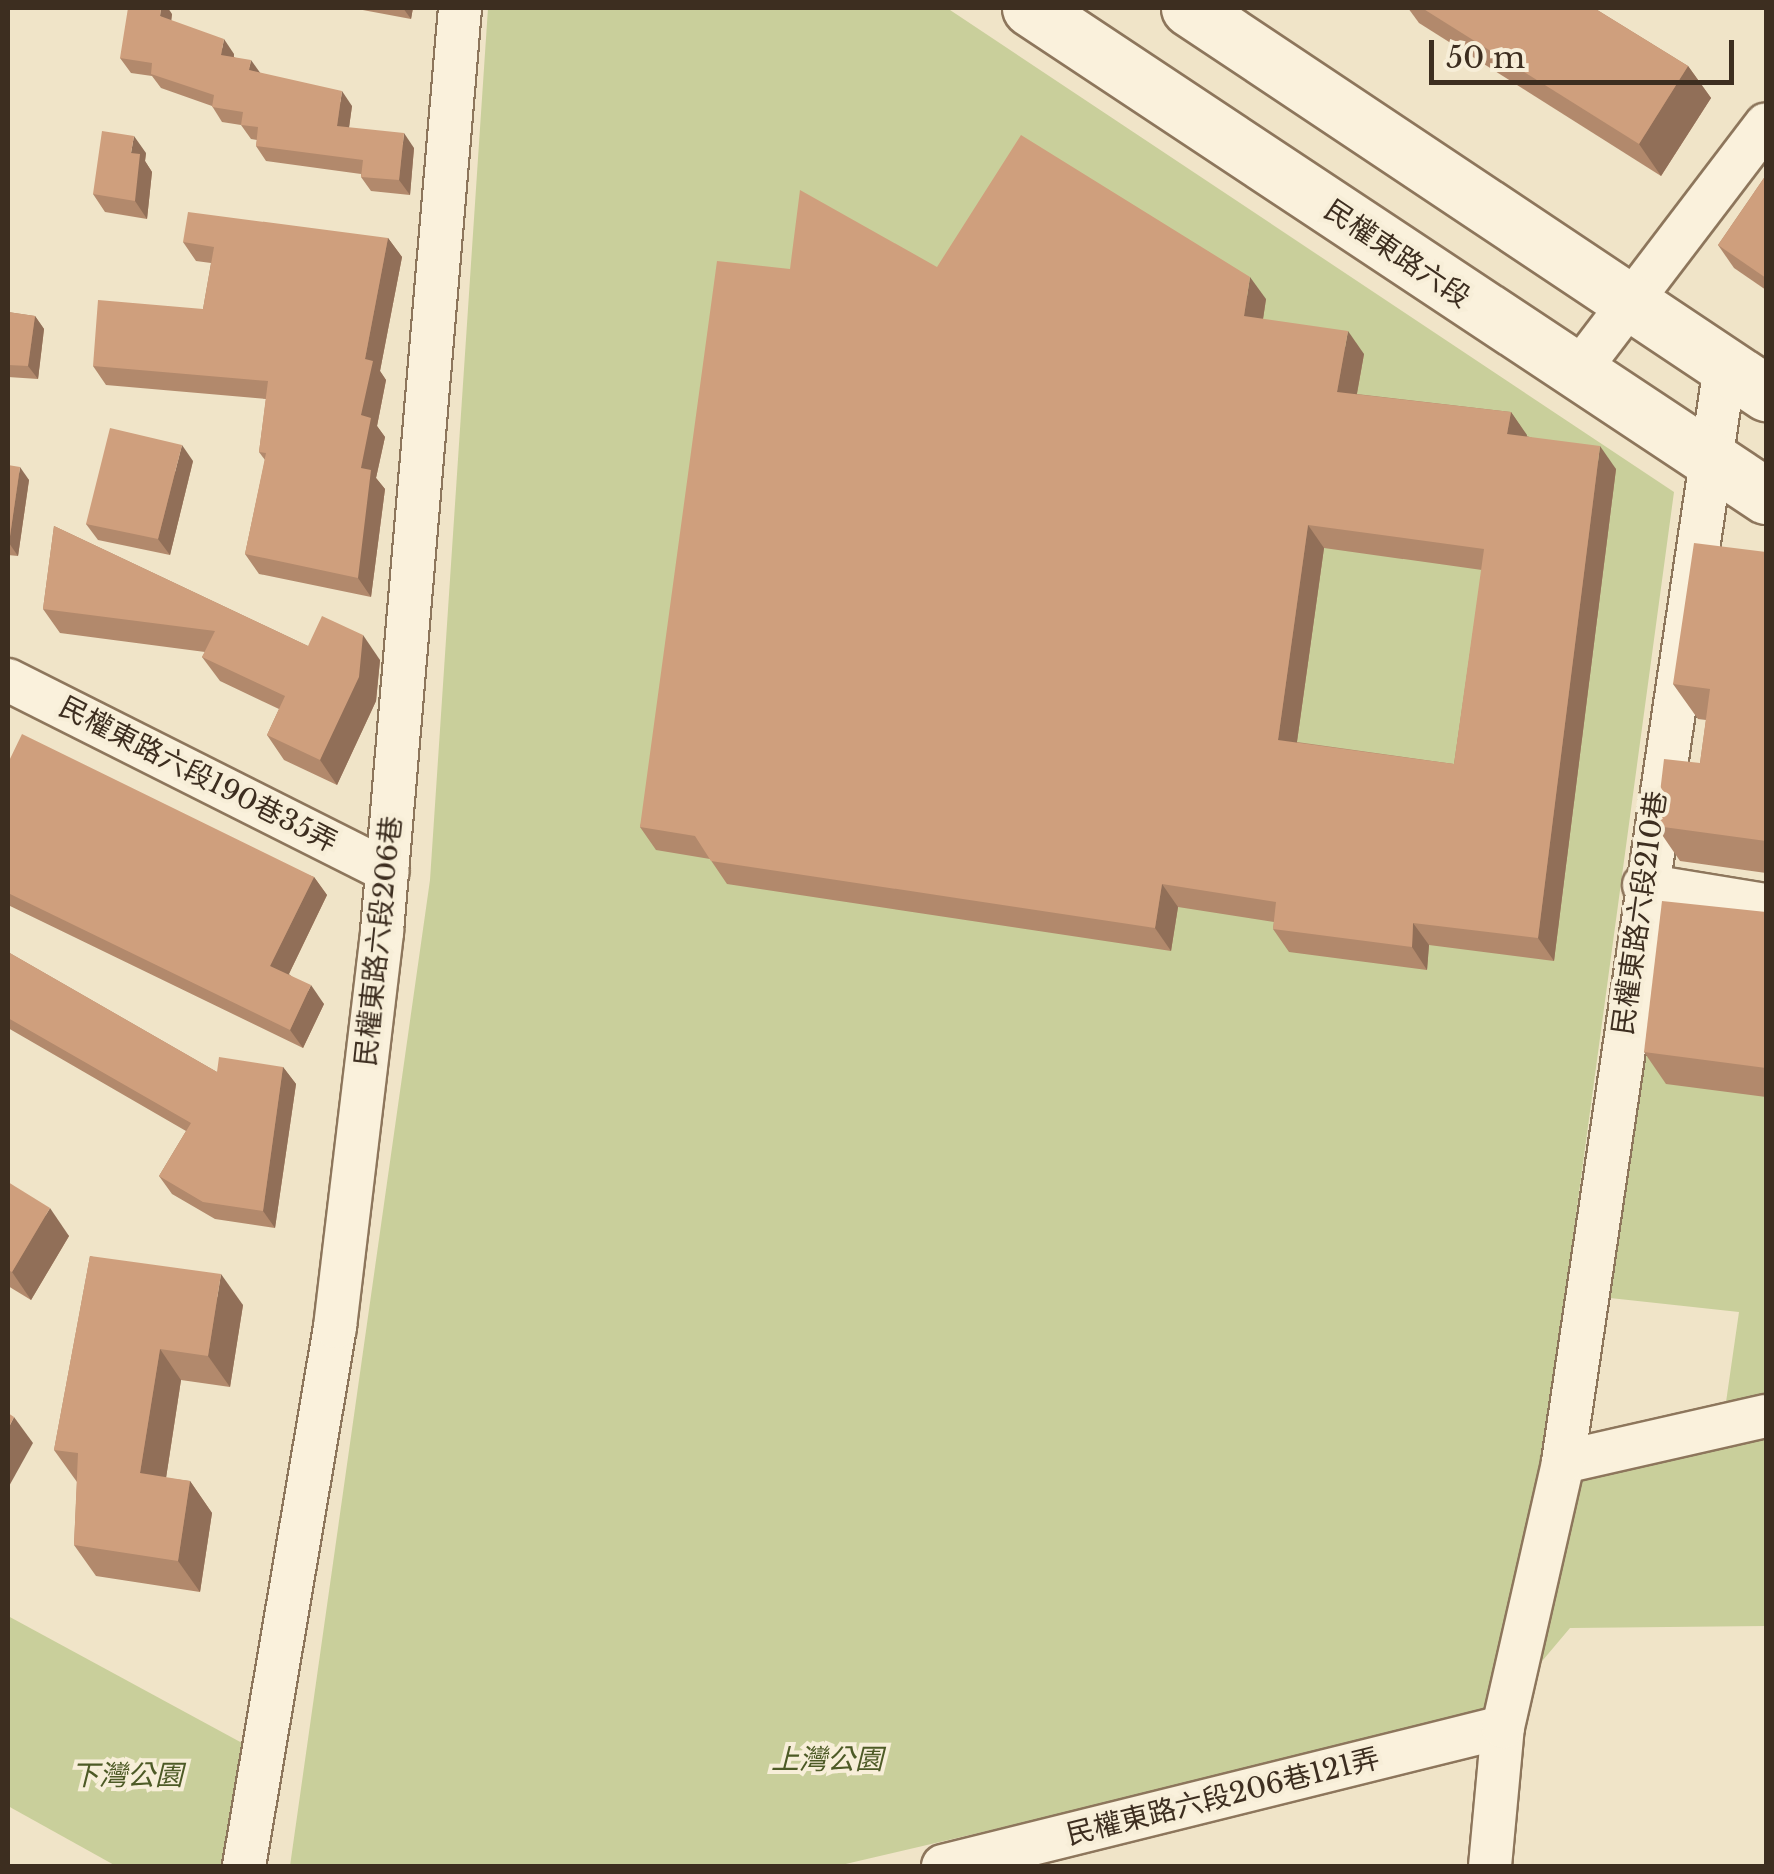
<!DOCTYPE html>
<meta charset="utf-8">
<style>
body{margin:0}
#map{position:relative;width:1774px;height:1874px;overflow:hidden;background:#f0e4c8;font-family:"Libre Baskerville","Noto Sans TC",serif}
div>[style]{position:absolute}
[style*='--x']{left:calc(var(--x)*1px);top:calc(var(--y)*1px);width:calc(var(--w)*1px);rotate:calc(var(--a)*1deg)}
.green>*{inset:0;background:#c9cf9b}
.roads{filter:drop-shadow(2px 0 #8d765c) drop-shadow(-2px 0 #8d765c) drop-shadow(0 2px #8d765c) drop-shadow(0 -2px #8d765c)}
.street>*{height:42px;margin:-21px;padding:0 21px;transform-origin:21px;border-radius:21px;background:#faf1dc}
.secondary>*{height:55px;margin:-27.5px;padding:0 27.5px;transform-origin:27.5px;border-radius:27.5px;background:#faf1dc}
.wall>*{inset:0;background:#b2896c}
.shaded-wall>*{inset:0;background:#916f58}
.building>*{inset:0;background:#cf9f7d}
span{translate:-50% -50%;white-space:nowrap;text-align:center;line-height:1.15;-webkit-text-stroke:8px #f7eed8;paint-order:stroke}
.street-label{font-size:28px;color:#3d2e20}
.park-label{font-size:28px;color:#4d5a26;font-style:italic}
.frame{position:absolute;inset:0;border:10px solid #3d2e20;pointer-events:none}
.scale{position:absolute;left:1429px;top:40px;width:305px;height:45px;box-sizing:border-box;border:5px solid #3d2e20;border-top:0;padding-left:12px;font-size:30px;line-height:35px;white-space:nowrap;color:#3d2e20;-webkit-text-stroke:8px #f7eed8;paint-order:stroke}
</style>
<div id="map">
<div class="green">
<div style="clip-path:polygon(488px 8px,947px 8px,1674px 492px,1539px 1488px,1766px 1435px,1766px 1626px,1570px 1628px,1500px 1711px,837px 1866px,290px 1866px,430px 880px)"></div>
<div style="clip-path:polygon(1664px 903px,1766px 918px,1766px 1398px,1725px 1409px,1739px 1312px,1610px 1298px)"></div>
<div style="clip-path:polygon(8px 1616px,255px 1750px,221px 1866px,116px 1866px,8px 1806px)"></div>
</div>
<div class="roads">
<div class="street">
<div style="--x:1575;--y:375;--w:315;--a:-52.7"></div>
<div style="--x:8;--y:680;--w:425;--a:26.7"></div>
<div style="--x:1644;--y:885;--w:124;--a:9.3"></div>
<div style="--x:1563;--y:1462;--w:208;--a:-12.8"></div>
<div style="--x:244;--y:1866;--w:547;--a:-80.42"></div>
<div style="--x:335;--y:1327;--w:399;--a:-83.2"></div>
<div style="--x:382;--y:931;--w:926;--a:-85.17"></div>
<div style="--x:943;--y:1866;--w:577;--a:-13.94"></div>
<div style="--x:1490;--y:1866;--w:140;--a:-84.7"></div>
<div style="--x:1503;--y:1727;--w:272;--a:-77.2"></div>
<div style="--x:1563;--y:1462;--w:1108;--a:-81.59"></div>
</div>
<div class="secondary">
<div style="--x:1030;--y:8;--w:883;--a:33.55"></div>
<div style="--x:1189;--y:8;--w:694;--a:33.71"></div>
</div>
</div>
<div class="wall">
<div style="clip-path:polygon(352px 8px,413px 8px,411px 19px)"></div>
<div style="clip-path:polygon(1408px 8px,1594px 8px,1688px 66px,1711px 98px,1661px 176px,1419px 23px)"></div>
<div style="clip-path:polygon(172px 14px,171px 21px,234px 54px,234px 57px,260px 73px,352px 106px,349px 128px,414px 148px,410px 195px,371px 191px,361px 177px,361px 174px,266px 161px,256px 146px,257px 140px,251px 139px,241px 125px,222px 122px,212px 106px,161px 88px,152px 76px,131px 73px,120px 58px)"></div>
<div style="clip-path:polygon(146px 153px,145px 161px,152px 172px,147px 219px,105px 212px,93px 194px)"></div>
<div style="clip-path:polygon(1766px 175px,1766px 290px,1734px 268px,1718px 245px)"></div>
<div style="clip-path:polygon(388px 238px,402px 257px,380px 371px,386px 380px,377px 426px,385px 437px,376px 478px,385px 489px,371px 597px,259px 574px,245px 554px,265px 460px,259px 452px,266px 399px,106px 385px,93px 366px,203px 309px,211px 263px,196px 261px,183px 242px)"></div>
<div style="clip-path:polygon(evenodd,937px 267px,1266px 299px,1263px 319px,1364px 354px,1357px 394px,1511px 412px,1527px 436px,1616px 469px,1554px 961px,1429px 945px,1427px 970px,1289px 952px,1273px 929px,1274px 922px,1178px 907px,1171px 951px,727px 884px,710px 859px,656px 850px,640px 827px,790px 269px,937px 267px,1324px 548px,1482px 570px,1454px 764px,1297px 742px,1324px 548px)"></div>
<div style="clip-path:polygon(8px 312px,35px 316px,44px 329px,38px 379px,8px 377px)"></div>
<div style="clip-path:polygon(193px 461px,170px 555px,98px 540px,86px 524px)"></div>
<div style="clip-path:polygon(8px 465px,29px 480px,18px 556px,8px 555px)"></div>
<div style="clip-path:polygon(54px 526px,308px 646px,380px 660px,376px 701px,337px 785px,284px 760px,267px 735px,279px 709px,220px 681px,202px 657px,205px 652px,60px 633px,43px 609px)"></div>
<div style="clip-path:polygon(1766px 552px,1766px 873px,1680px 861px,1656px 826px,1700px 763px,1706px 720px,1698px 719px,1673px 684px)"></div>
<div style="clip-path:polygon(8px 763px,314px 877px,327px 895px,289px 974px,324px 1004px,303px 1048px,8px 905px)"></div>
<div style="clip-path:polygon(1766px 912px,1766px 1097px,1666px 1084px,1644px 1052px)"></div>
<div style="clip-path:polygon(8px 952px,217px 1072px,283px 1067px,296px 1084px,275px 1228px,215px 1219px,172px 1194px,159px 1176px,186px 1131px,8px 1028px)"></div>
<div style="clip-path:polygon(8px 1182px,69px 1236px,31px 1300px,8px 1286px)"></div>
<div style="clip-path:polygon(90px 1256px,243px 1305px,230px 1387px,181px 1380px,166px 1478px,190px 1481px,212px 1513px,200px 1592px,96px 1576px,74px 1545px,77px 1482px,54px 1450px)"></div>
</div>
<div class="shaded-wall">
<div style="clip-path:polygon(161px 8px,168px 8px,172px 14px,170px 31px,160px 16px)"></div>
<div style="clip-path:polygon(403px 8px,413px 8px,411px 19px)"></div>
<div style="clip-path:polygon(224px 39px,234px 54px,232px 70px,221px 55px)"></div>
<div style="clip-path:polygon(251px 60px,261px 74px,249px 70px)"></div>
<div style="clip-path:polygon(1688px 66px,1711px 98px,1661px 176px,1639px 144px)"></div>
<div style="clip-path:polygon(342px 91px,352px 106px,347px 141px,337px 126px)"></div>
<div style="clip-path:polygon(404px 133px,414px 148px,410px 195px,399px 180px)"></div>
<div style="clip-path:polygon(134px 136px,146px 153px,145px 161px,152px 172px,147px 219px,135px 201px,131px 153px)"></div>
<div style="clip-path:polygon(388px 238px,402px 257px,380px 371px,386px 380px,377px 426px,385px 437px,376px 478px,385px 489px,371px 597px,358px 578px,361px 415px,365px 359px)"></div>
<div style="clip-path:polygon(1250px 277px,1266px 299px,1260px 339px,1244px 316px)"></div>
<div style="clip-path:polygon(35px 316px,44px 329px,38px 379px,28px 366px)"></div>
<div style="clip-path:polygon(1348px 331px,1364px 354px,1353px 415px,1337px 392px)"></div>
<div style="clip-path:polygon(1511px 412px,1527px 435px,1523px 456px,1507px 434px)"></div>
<div style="clip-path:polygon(182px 445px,193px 461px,170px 555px,158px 539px)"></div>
<div style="clip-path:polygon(1600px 446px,1616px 469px,1554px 961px,1538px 938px)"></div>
<div style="clip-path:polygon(20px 467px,29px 480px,18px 556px,9px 543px)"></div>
<div style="clip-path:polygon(1308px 525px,1324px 548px,1294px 763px,1278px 740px)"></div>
<div style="clip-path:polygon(363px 635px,380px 660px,376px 701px,337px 785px,320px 760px)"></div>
<div style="clip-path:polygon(314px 877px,327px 895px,284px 984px,270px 966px)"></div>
<div style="clip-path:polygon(1162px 884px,1178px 907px,1171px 951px,1155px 928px)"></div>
<div style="clip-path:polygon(1413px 923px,1429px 945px,1427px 970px,1412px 947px)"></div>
<div style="clip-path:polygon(311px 985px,324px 1004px,303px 1048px,290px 1030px)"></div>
<div style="clip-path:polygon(283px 1067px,296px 1084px,275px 1228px,263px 1211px)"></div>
<div style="clip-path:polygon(50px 1208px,69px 1236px,31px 1300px,12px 1272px)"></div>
<div style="clip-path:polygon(221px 1274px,243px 1305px,230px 1387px,208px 1356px)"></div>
<div style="clip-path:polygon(160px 1349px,181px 1380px,162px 1504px,140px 1473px)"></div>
<div style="clip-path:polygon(14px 1417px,33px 1443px,8px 1488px,8px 1429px)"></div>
<div style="clip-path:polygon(190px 1481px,212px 1513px,200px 1592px,178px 1561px)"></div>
</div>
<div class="building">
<div style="clip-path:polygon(128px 8px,161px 8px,160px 16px,224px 39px,221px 55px,251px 60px,249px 70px,342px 91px,337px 126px,404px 133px,399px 180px,361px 177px,363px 160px,256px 146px,258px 127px,241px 125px,243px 112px,212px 107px,214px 95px,151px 74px,152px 63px,120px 58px)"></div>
<div style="clip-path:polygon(1422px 8px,1594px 8px,1688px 66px,1639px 144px)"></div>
<div style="clip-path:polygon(102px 131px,134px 136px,131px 153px,140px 154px,135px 201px,93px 194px)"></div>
<div style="clip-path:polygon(evenodd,1021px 135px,1250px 277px,1244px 316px,1348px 331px,1337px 392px,1511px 412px,1507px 434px,1600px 446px,1538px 938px,1413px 923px,1412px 947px,1273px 929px,1276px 902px,1162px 884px,1155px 928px,711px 861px,695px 836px,640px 827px,717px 261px,790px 269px,800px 190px,937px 267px,1021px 135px,1308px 525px,1484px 549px,1454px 764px,1278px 740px,1308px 525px)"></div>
<div style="clip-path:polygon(1766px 175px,1766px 278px,1718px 245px)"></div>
<div style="clip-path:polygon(188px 212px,388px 238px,365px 359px,373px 361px,361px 415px,371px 418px,361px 468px,371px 470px,358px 578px,245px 554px,266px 453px,259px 452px,268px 381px,93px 366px,98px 300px,203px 309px,214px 247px,183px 242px)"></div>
<div style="clip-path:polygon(8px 312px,35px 316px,28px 366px,8px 365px)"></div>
<div style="clip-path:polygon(110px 428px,182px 445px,158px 539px,86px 524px)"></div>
<div style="clip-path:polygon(8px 465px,20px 467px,9px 543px,8px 543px)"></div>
<div style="clip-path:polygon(54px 526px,308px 646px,322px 616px,363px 635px,359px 677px,320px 760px,267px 735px,285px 696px,202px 657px,215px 631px,43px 609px)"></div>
<div style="clip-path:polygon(1694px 543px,1766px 552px,1766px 841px,1656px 826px,1664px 759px,1700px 763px,1710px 689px,1673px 684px)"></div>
<div style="clip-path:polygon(22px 734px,314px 877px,270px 966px,311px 985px,290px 1030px,8px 893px,8px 763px)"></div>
<div style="clip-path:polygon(1662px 901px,1766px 912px,1766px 1068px,1644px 1052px)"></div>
<div style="clip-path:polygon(8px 952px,217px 1072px,219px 1057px,283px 1067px,263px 1211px,203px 1202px,159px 1176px,191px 1123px,8px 1018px)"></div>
<div style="clip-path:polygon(8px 1182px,50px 1208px,12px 1272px,8px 1270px)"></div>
<div style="clip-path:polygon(90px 1256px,221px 1274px,208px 1356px,160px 1349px,140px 1473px,190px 1481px,178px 1561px,74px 1545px,78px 1453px,54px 1450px)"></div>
<div style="clip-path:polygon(8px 1413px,14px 1417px,8px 1429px)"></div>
</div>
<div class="street-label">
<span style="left:1397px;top:254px;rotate:34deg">民權東路六段</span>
<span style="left:198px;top:775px;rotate:27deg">民權東路六段190巷35弄</span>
<span style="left:1640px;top:913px;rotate:-82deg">民權東路六段210巷</span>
<span style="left:379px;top:941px;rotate:-84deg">民權東路六段206巷</span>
<span style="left:1223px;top:1797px;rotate:-14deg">民權東路六段206巷121弄</span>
</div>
<div class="park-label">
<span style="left:827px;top:1760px">上灣公園</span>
<span style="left:127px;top:1776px">下灣公園</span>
</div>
<div class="frame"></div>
<div class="scale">50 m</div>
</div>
